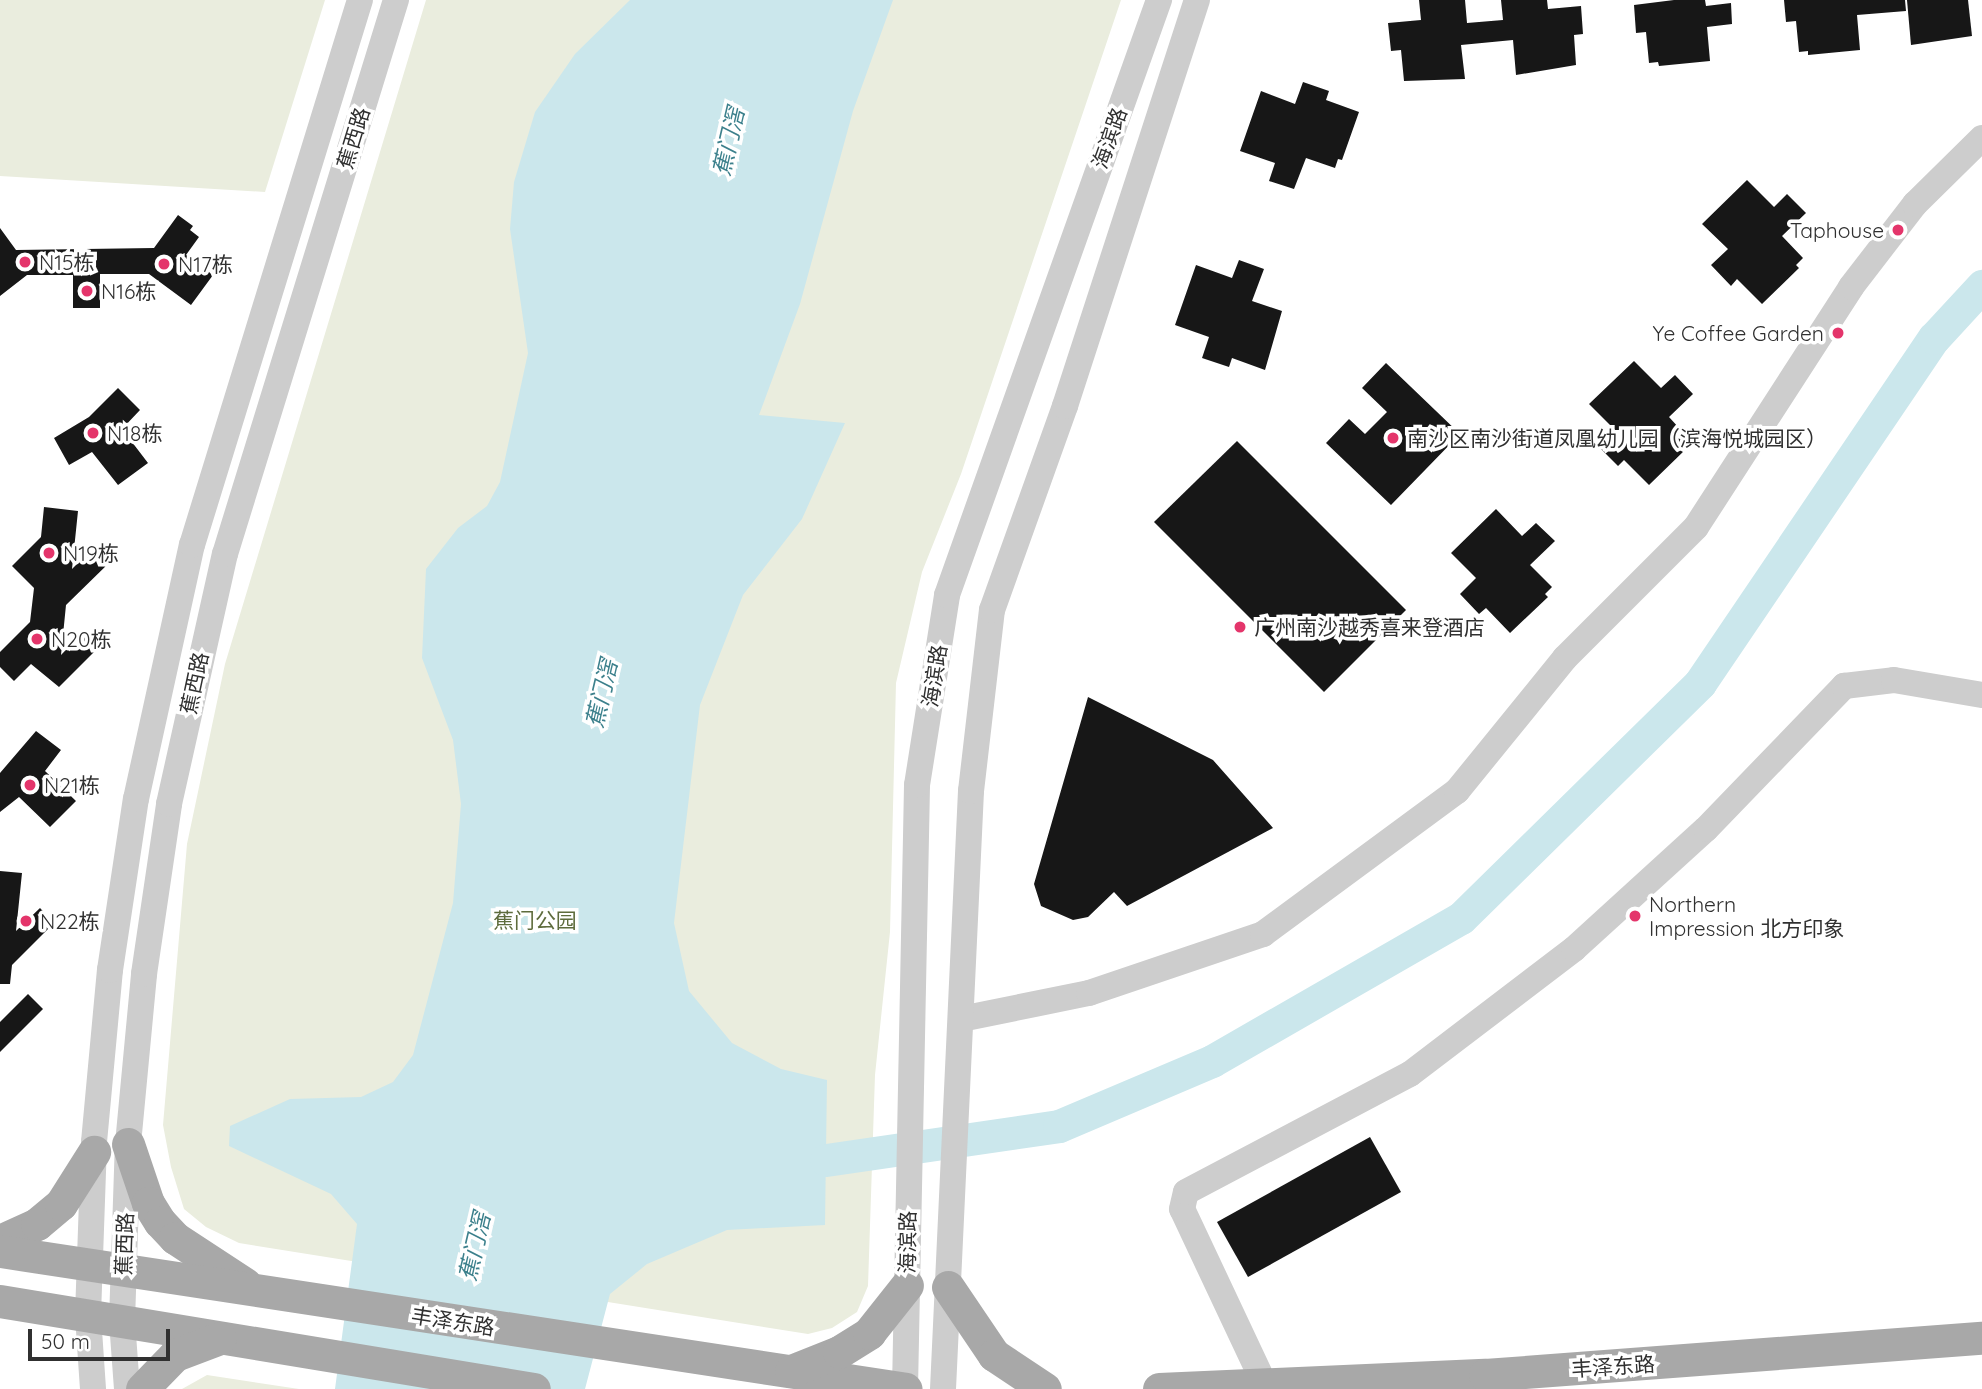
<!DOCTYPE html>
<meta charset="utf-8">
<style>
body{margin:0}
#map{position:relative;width:1982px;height:1389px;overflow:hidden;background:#fff;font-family:Quicksand,"Noto Sans SC",sans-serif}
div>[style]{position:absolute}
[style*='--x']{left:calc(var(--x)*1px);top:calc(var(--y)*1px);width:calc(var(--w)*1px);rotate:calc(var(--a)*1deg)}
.green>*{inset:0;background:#eaedde}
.water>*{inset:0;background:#cbe7ec}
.river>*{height:33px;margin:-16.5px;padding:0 16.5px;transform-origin:16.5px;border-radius:16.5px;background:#cbe7ec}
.building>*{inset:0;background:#171717}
.minor>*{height:26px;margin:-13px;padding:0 13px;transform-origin:13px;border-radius:13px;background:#cdcdcd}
.major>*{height:33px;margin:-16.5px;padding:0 16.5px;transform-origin:16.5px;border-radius:16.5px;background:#a8a8a8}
.dots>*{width:19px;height:19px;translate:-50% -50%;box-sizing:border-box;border:4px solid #fff;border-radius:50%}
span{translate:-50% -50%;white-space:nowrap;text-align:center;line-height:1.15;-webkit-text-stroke:7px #fff;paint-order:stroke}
.street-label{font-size:21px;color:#303030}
.poi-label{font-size:21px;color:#303030}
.right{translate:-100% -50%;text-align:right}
.left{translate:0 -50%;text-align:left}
.park-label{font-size:21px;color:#5e6c3d}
.water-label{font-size:23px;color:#3c808c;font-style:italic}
.scale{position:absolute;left:28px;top:1329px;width:142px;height:32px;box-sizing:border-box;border:4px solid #303030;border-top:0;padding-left:9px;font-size:21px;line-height:24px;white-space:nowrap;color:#303030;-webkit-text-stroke:5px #fff;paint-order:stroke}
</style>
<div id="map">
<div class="green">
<div style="clip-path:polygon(0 0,325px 0,265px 192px,0 176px)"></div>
<div style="clip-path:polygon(426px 0,1121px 0,961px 474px,922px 572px,896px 683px,890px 932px,875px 1075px,868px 1286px,857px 1312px,832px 1328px,808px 1334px,239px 1243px,206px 1227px,184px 1209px,171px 1167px,163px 1125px,187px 844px,225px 664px)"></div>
<div style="clip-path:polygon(207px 1375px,299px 1389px,182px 1389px)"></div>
</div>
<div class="water">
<div style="clip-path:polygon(630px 0,893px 0,853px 111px,800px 304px,759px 415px,845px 423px,802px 519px,743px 595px,700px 705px,674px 923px,689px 991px,732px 1043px,781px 1069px,827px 1080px,825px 1225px,727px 1230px,647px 1264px,610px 1294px,585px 1389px,335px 1389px,357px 1224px,331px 1194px,229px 1146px,230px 1126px,290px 1099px,361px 1097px,393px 1082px,413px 1055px,453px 903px,461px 804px,453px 740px,422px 658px,426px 569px,458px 528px,487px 506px,500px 482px,528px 353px,510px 229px,514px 182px,535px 112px,575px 54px)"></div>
</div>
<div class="river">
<div style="--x:826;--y:1160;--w:235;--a:-8.3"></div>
<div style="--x:1059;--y:1126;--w:166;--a:-23"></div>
<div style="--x:1212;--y:1061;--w:287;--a:-29.9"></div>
<div style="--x:1461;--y:918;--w:335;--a:-44.5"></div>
<div style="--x:1700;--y:683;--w:417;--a:-55.9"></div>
<div style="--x:1934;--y:338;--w:71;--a:-47.3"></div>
</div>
<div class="building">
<div style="clip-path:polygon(1419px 0,1465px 0,1467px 23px,1503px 20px,1501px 0,1547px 0,1548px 9px,1581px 6px,1583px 34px,1574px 35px,1576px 65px,1516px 75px,1513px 40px,1461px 45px,1465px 79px,1404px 81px,1401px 50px,1391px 51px,1388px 23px,1421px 20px)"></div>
<div style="clip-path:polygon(1674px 0,1705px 0,1706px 6px,1731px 3px,1732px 24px,1707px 27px,1710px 61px,1659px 66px,1658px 62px,1649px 63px,1646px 32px,1636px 33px,1634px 5px)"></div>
<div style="clip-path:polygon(1784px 0,1905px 0,1906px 11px,1857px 15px,1860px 50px,1808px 55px,1808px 51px,1799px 52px,1796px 21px,1786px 22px)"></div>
<div style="clip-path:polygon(1907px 0,1968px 0,1972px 36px,1911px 45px)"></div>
<div style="clip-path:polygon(1303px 82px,1329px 91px,1326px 100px,1359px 112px,1342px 160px,1338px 159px,1335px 168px,1306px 158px,1294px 189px,1269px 181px,1275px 163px,1240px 151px,1261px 91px,1295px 104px)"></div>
<div style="clip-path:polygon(1747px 180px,1774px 207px,1787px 194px,1806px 213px,1782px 236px,1803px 258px,1796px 265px,1799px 268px,1762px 304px,1737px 279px,1731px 286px,1711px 265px,1728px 249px,1702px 224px)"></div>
<div style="clip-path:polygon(178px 215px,193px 226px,190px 230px,199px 237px,186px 255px,213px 275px,191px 305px,149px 274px,100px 274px,100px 308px,73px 308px,73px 275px,27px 275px,0 296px,0 228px,16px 250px,154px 248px)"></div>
<div style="clip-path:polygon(1239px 260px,1264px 269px,1252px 301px,1282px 311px,1265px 370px,1232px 358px,1229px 367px,1202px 358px,1209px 337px,1175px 325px,1196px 265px,1232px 278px)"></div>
<div style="clip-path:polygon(1634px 361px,1661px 388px,1675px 375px,1693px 394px,1669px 417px,1690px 440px,1683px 446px,1686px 449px,1649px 485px,1624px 460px,1618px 466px,1598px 446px,1615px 430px,1589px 404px)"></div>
<div style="clip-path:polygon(1386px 363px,1460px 434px,1391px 505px,1326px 443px,1349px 419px,1365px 434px,1387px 412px,1362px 388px)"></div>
<div style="clip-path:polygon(118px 388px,140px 410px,122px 429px,148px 463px,118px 485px,92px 452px,69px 465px,54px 438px,89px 417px)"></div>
<div style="clip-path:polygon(1237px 441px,1406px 610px,1324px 692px,1154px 522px)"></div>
<div style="clip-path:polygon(44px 507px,78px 511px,72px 569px,95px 546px,111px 561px,66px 605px,61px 655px,84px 631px,99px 647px,59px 687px,31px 664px,14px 681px,0 667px,0 652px,30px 622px,34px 588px,12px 566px,41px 537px)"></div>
<div style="clip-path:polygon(1496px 509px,1522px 536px,1536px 523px,1555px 541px,1530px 565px,1552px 587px,1545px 594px,1548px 597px,1510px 633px,1486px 608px,1479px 614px,1460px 594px,1476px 578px,1451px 553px)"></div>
<div style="clip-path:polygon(1088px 697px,1213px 760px,1273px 828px,1127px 906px,1114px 892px,1088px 917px,1073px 920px,1041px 906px,1034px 884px)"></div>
<div style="clip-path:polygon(36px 731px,61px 750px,45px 771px,76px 801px,50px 827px,19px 797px,0 812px,0 773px)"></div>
<div style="clip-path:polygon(0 871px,22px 873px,16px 931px,40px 908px,54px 923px,12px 965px,10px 984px,0 984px)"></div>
<div style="clip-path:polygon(28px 994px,43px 1009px,0 1052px,0 1022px)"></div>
<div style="clip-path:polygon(1370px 1137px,1401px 1192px,1248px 1277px,1217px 1222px)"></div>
</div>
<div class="minor">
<div style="--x:961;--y:1019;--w:131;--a:-11.5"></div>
<div style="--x:1089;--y:993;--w:184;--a:-18.7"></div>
<div style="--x:1263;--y:934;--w:241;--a:-36.4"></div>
<div style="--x:1457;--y:791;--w:171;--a:-50.9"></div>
<div style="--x:1565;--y:658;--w:185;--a:-45"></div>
<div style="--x:1696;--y:527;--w:286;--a:-57.1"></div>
<div style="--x:1851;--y:287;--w:105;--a:-52.4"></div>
<div style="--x:1915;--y:204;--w:94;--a:-44.6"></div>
<div style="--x:1264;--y:1383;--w:192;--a:-115.2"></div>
<div style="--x:1182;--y:1209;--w:17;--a:-77"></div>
<div style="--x:1186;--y:1192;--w:253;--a:-27.8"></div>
<div style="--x:1410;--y:1074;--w:206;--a:-37.3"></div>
<div style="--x:1574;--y:949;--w:178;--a:-42.3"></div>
<div style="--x:1706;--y:829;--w:199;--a:-46"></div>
<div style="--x:1844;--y:686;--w:50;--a:-6.8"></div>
<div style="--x:1894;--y:680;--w:89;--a:9.7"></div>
<div style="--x:93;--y:1389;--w:74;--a:-93.9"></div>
<div style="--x:88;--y:1315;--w:173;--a:-88"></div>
<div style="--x:94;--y:1142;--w:173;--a:-84.7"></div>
<div style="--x:110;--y:970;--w:173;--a:-81.4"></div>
<div style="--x:136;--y:799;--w:260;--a:-77.6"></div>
<div style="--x:192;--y:545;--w:570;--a:-72.87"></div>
<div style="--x:127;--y:1389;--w:68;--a:-94.2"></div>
<div style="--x:122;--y:1321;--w:177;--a:-88.1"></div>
<div style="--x:128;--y:1144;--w:171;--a:-84.6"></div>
<div style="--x:144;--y:974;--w:172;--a:-81.6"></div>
<div style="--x:169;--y:804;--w:256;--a:-77.4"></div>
<div style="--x:225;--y:554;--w:580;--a:-72.85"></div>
<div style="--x:905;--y:1389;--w:604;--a:-88.86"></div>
<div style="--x:917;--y:785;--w:192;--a:-81"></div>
<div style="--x:947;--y:595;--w:632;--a:-70.39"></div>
<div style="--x:943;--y:1389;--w:599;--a:-87.32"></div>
<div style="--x:971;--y:791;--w:182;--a:-83.4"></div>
<div style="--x:992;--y:610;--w:217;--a:-70.3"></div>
<div style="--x:1065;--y:406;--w:427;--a:-72"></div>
</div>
<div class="major">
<div style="--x:128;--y:1144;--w:62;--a:71.3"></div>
<div style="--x:148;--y:1203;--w:22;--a:58"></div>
<div style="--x:160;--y:1222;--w:22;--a:47"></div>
<div style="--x:175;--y:1238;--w:84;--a:33.3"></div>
<div style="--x:0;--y:1241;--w:41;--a:-24.7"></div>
<div style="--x:37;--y:1224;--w:31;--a:-40"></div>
<div style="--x:61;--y:1204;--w:62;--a:-57.6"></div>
<div style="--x:0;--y:1251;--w:916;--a:8.66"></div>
<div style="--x:948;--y:1287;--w:82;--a:55.9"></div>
<div style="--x:994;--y:1355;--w:61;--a:33.7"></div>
<div style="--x:0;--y:1301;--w:541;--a:9.36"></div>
<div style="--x:791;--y:1371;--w:52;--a:-21.6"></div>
<div style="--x:839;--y:1352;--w:36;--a:-32"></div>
<div style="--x:869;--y:1333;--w:61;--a:-51.6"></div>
<div style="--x:142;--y:1389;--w:47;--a:-45.9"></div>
<div style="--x:175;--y:1355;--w:48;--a:-20.7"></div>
<div style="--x:1159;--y:1389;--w:326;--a:-2.5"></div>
<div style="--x:1485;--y:1375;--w:498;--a:-4.3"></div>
</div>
<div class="dots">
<div style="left:1898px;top:230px;background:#e4356b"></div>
<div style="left:25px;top:262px;background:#e4356b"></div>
<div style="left:164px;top:264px;background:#e4356b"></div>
<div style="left:87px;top:291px;background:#e4356b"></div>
<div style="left:1838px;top:333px;background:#e4356b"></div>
<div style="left:93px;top:433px;background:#e4356b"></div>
<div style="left:1393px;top:438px;background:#e4356b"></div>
<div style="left:49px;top:553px;background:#e4356b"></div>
<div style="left:1240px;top:627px;background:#e4356b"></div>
<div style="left:37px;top:639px;background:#e4356b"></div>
<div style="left:30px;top:785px;background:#e4356b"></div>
<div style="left:1635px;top:916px;background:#e4356b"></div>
<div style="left:26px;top:921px;background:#e4356b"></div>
</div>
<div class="street-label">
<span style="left:353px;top:138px;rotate:-73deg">蕉西路</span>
<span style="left:1109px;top:138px;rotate:-70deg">海滨路</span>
<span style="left:934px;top:676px;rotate:-81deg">海滨路</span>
<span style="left:194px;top:683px;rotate:-78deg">蕉西路</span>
<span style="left:907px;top:1242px;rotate:-89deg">海滨路</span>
<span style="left:124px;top:1244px;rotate:-88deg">蕉西路</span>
<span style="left:453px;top:1321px;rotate:9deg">丰泽东路</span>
<span style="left:1613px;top:1366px;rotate:-4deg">丰泽东路</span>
</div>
<div class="poi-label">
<span class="right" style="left:1884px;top:230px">Taphouse</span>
<span class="left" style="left:39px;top:262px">N15栋</span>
<span class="left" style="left:178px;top:264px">N17栋</span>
<span class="left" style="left:101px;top:291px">N16栋</span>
<span class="right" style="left:1824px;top:333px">Ye Coffee Garden</span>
<span class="left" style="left:107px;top:433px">N18栋</span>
<span class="left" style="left:1407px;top:438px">南沙区南沙街道凤凰幼儿园（滨海悦城园区）</span>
<span class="left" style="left:63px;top:553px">N19栋</span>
<span class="left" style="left:1254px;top:627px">广州南沙越秀喜来登酒店</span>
<span class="left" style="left:51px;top:639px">N20栋</span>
<span class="left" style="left:44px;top:785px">N21栋</span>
<span class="left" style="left:1649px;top:916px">Northern<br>Impression 北方印象</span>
<span class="left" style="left:40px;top:921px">N22栋</span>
</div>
<div class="park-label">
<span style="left:535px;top:920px">蕉门公园</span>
</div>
<div class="water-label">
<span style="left:729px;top:142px;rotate:-77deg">蕉门滘</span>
<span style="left:602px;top:694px;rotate:-77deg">蕉门滘</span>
<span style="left:475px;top:1247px;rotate:-77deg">蕉门滘</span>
</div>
<div class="scale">50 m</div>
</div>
